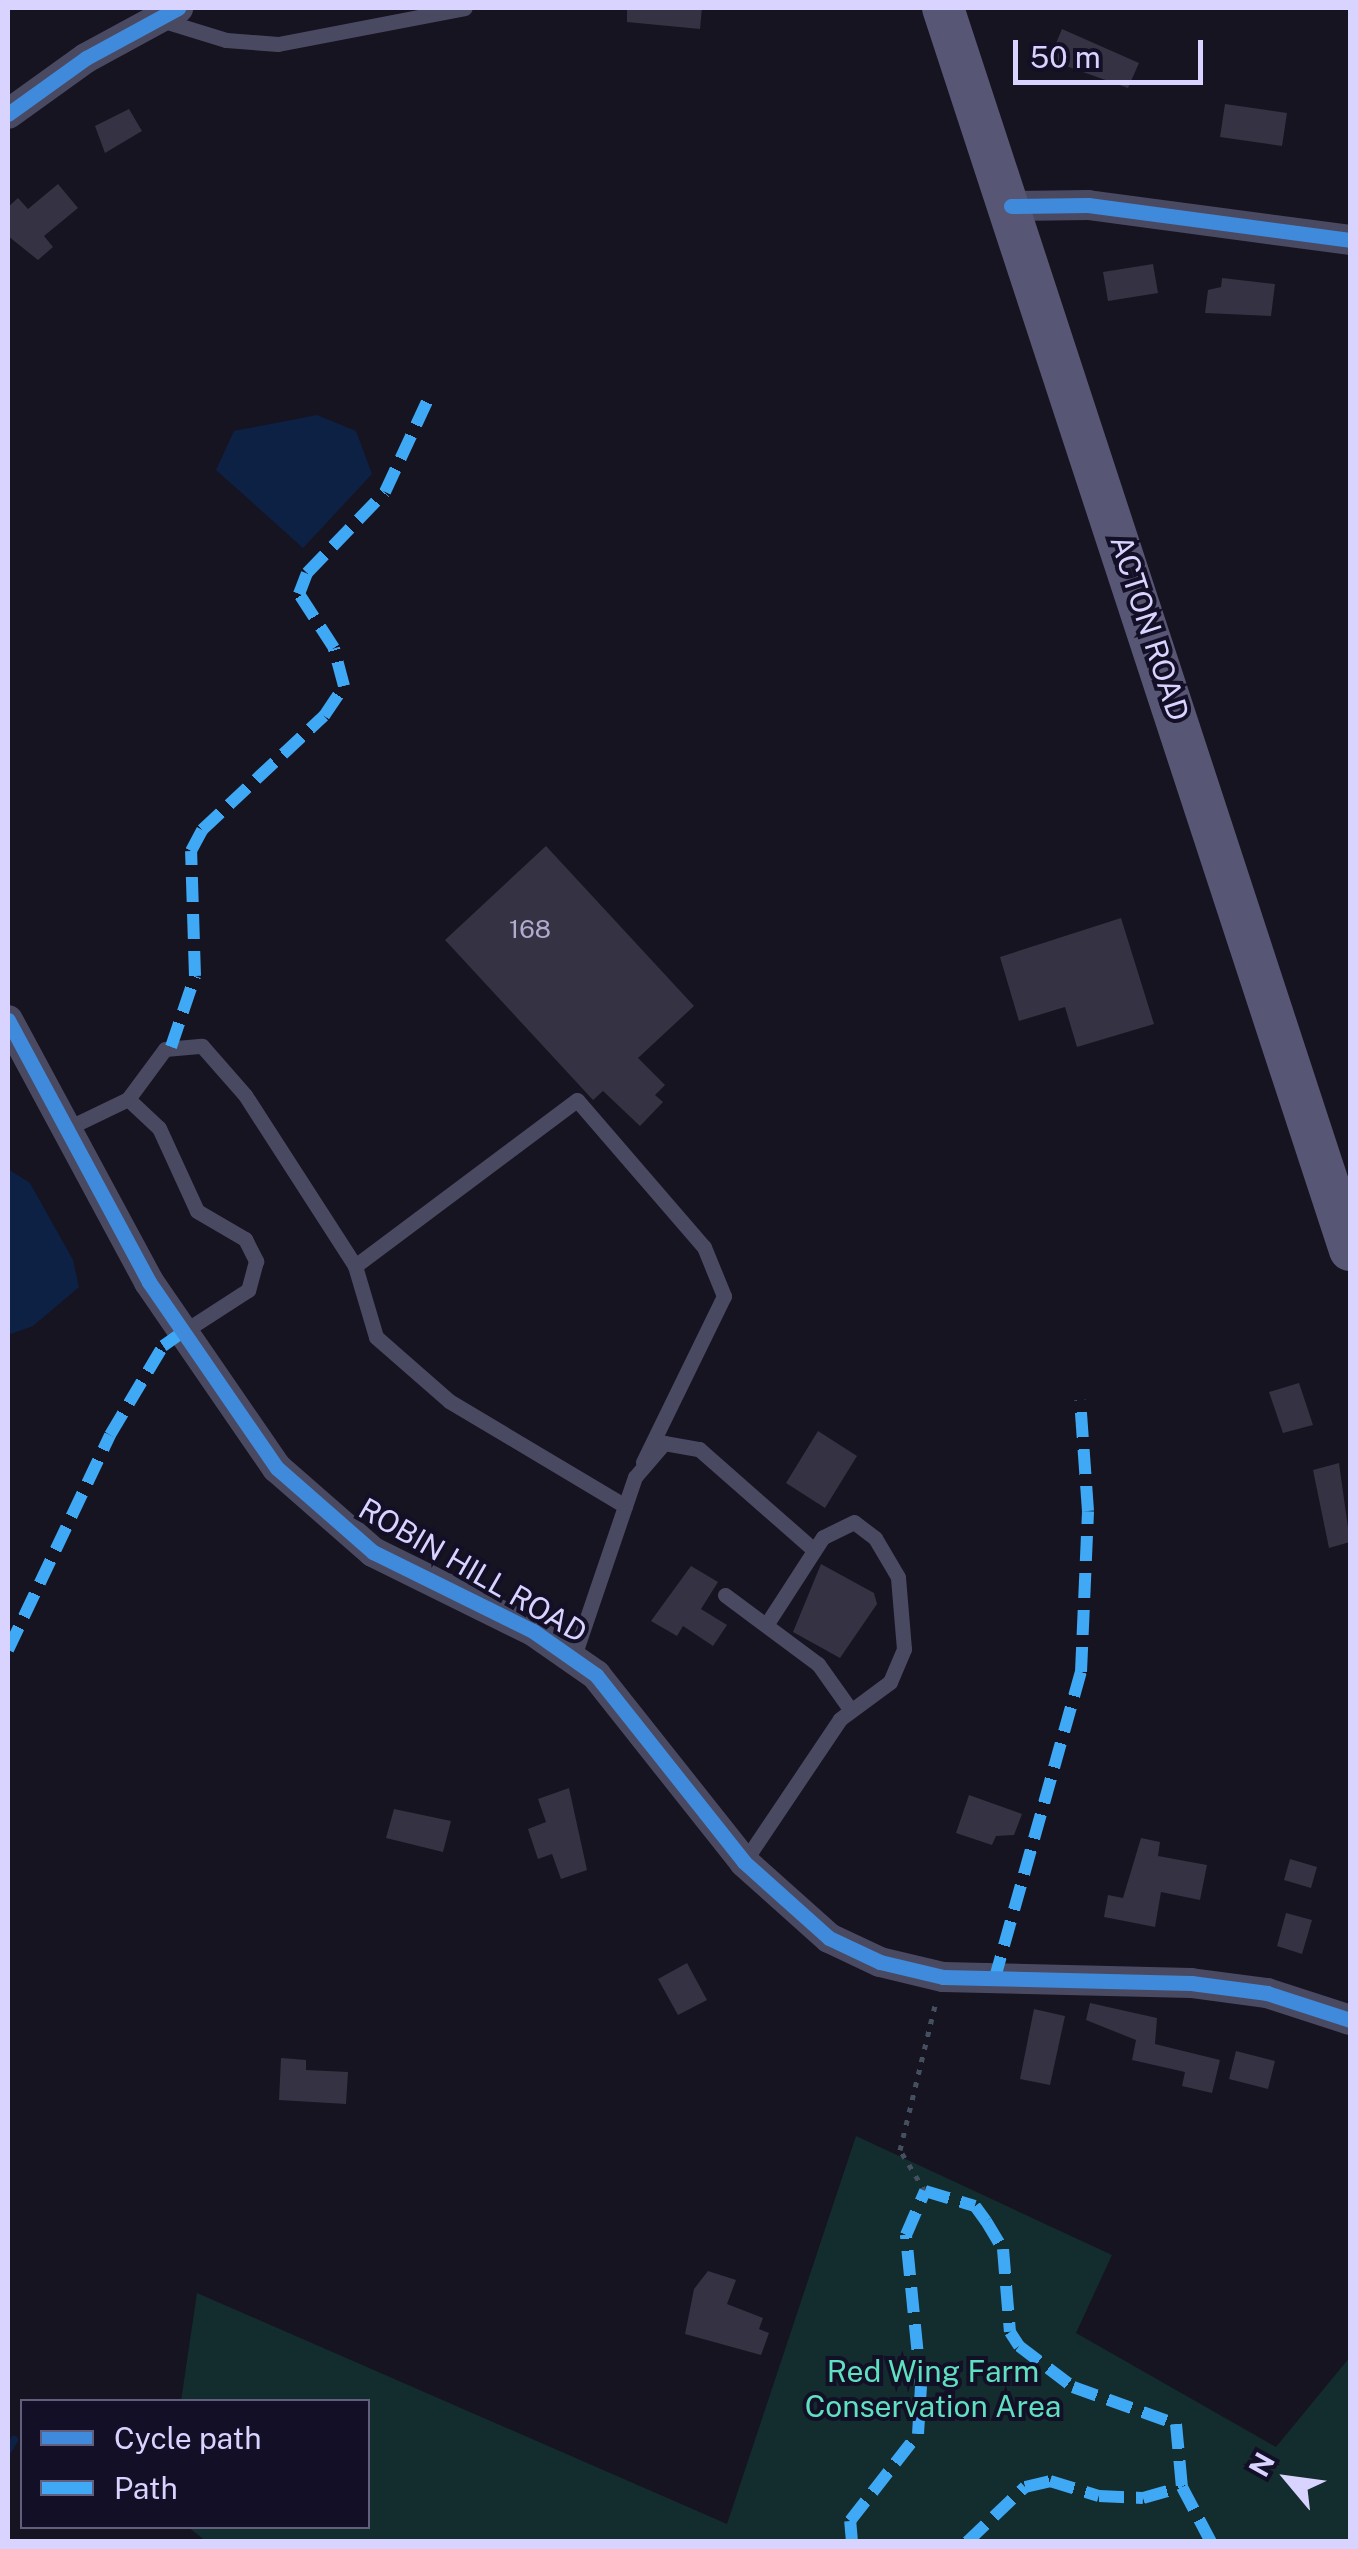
<!DOCTYPE html>
<style>
body{margin:0}
#map{position:relative;width:1358px;height:2549px;overflow:hidden;background:#161421;font-family:"Public Sans",sans-serif}
div>[style]{position:absolute}
[style*='--x']{left:calc(var(--x)*1px);top:calc(var(--y)*1px);width:calc(var(--w)*1px);rotate:calc(var(--a)*1deg)}
.green>*{inset:0;background:#132c2d}
.water>*{inset:0;background:#0d2144}
.stream>*{height:8px;margin:-4px;padding:0 4px;transform-origin:4px;border-radius:4px;background:#0d2144}
.building>*{inset:0;background:#343243}
.path>*{height:5px;margin-top:-2.5px;transform-origin:0;background:repeating-linear-gradient(90deg,#44505f 0 5px,transparent 0 13px)}
.lane>*{height:15px;margin:-7.5px;padding:0 7.5px;transform-origin:7.5px;border-radius:7.5px;background:#4a4962}
.street>*{height:30px;margin:-15px;padding:0 15px;transform-origin:15px;border-radius:15px;background:#4a4962}
.secondary>*{height:42px;margin:-21px;padding:0 21px;transform-origin:21px;border-radius:21px;background:#575674}
.quiet>*{height:12px;margin-top:-6px;transform-origin:0;background:repeating-linear-gradient(90deg,#3fa9f5 0 25px,transparent 0 37px)}
.cycleway>*{height:15px;margin:-7.5px;padding:0 7.5px;transform-origin:7.5px;border-radius:7.5px;background:#408adc}
span{translate:-50% -50%;white-space:nowrap;text-align:center;line-height:1.15;-webkit-text-stroke:8px #130f26;paint-order:stroke}
.number-label{font-size:25px;color:#b0acd0}
.number-label span{-webkit-text-stroke-width:0}
.street-label{font-size:30px;color:#d9d4ff}
.park-label{font-size:30px;color:#5fe0c0}
.frame{position:absolute;inset:0;border:10px solid #d9d4ff;pointer-events:none}
.legend{position:absolute;left:20px;top:2399px;width:350px;height:130px;box-sizing:border-box;background:#130f26;border:2px solid #625e7d;margin:0;padding:12px 18px;list-style:none;font-size:30px;color:#d9d4ff}
.legend li{display:flex;align-items:center;gap:20px;height:50px}
.legend b{width:50px;border:2px solid #625e7d}
.north{position:absolute;left:1238px;top:2429px;width:100px;height:100px;-webkit-text-stroke:8px #130f26;paint-order:stroke;rotate:299deg;font-size:28px;font-weight:700;line-height:40px;text-align:center;color:#d9d4ff}
.north::after{content:'';display:block;margin:auto;width:35px;height:45px;background:#d9d4ff;clip-path:polygon(50% 0,100% 100%,50% 72%,0 100%)}
.scale{position:absolute;left:1013px;top:40px;width:190px;height:45px;box-sizing:border-box;border:5px solid #d9d4ff;border-top:0;padding-left:12px;font-size:30px;line-height:35px;white-space:nowrap;color:#d9d4ff;-webkit-text-stroke:8px #130f26;paint-order:stroke}
</style>
<div id="map">
<div class="green">
<div style="clip-path:polygon(856px 2136px,1112px 2255px,1076px 2333px,1276px 2447px,1350px 2357px,1350px 2541px,207px 2542px,188px 2527px,368px 2526px,368px 2402px,181px 2401px,197px 2293px,727px 2524px)"></div>
</div>
<div class="water">
<div style="clip-path:polygon(317px 415px,356px 431px,372px 474px,303px 548px,216px 470px,234px 431px)"></div>
<div style="clip-path:polygon(8px 1169px,30px 1183px,73px 1260px,79px 1287px,33px 1326px,8px 1335px)"></div>
</div>
<div class="stream">
<div style="--x:8;--y:2450;--w:12;--a:-59"></div>
</div>
<div class="building">
<div style="clip-path:polygon(627px 8px,702px 8px,700px 29px,627px 22px)"></div>
<div style="clip-path:polygon(1062px 29px,1139px 63px,1128px 88px,1049px 60px)"></div>
<div style="clip-path:polygon(1225px 104px,1287px 113px,1282px 146px,1220px 137px)"></div>
<div style="clip-path:polygon(129px 109px,142px 131px,105px 153px,95px 126px)"></div>
<div style="clip-path:polygon(58px 184px,78px 208px,44px 236px,53px 247px,38px 260px,8px 236px,8px 207px,18px 198px,28px 209px)"></div>
<div style="clip-path:polygon(1153px 264px,1158px 293px,1108px 301px,1103px 272px)"></div>
<div style="clip-path:polygon(1222px 278px,1275px 284px,1271px 316px,1205px 313px,1208px 290px,1221px 287px)"></div>
<div style="clip-path:polygon(546px 846px,694px 1006px,638px 1058px,665px 1085px,655px 1095px,663px 1102px,640px 1126px,603px 1091px,593px 1100px,445px 940px)"></div>
<div style="clip-path:polygon(1121px 918px,1154px 1024px,1077px 1047px,1065px 1007px,1019px 1021px,1000px 957px)"></div>
<div style="clip-path:polygon(1299px 1383px,1313px 1425px,1283px 1433px,1269px 1392px)"></div>
<div style="clip-path:polygon(818px 1431px,857px 1456px,825px 1508px,786px 1483px)"></div>
<div style="clip-path:polygon(1339px 1463px,1350px 1542px,1329px 1548px,1313px 1470px)"></div>
<div style="clip-path:polygon(821px 1564px,874px 1593px,877px 1604px,840px 1658px,793px 1632px)"></div>
<div style="clip-path:polygon(691px 1566px,718px 1582px,701px 1609px,727px 1625px,713px 1646px,683px 1626px,677px 1636px,651px 1621px)"></div>
<div style="clip-path:polygon(569px 1788px,587px 1870px,561px 1879px,552px 1854px,538px 1859px,528px 1829px,546px 1822px,538px 1799px)"></div>
<div style="clip-path:polygon(969px 1795px,1022px 1814px,1014px 1835px,996px 1836px,992px 1845px,956px 1833px)"></div>
<div style="clip-path:polygon(394px 1809px,451px 1821px,443px 1852px,386px 1838px)"></div>
<div style="clip-path:polygon(1141px 1838px,1160px 1842px,1158px 1856px,1207px 1865px,1200px 1900px,1161px 1892px,1155px 1927px,1104px 1917px,1108px 1895px,1123px 1898px)"></div>
<div style="clip-path:polygon(1290px 1859px,1317px 1867px,1311px 1888px,1284px 1880px)"></div>
<div style="clip-path:polygon(1286px 1913px,1312px 1920px,1302px 1954px,1277px 1946px)"></div>
<div style="clip-path:polygon(687px 1963px,707px 2000px,678px 2015px,658px 1979px)"></div>
<div style="clip-path:polygon(1090px 2003px,1157px 2018px,1155px 2044px,1220px 2060px,1212px 2093px,1182px 2086px,1185px 2072px,1132px 2060px,1136px 2040px,1086px 2020px)"></div>
<div style="clip-path:polygon(1034px 2009px,1065px 2016px,1050px 2085px,1020px 2079px)"></div>
<div style="clip-path:polygon(1236px 2051px,1275px 2061px,1268px 2089px,1229px 2079px)"></div>
<div style="clip-path:polygon(281px 2058px,306px 2060px,306px 2070px,348px 2072px,346px 2104px,279px 2100px)"></div>
<div style="clip-path:polygon(708px 2271px,736px 2280px,727px 2304px,763px 2318px,759px 2329px,769px 2333px,761px 2355px,685px 2334px,694px 2289px)"></div>
</div>
<div class="path">
<div style="--x:925;--y:2191;--w:48;--a:-121.4"></div>
<div style="--x:900;--y:2150;--w:153;--a:-76.4"></div>
</div>
<div class="lane">
<div style="--x:161;--y:20;--w:68;--a:17.1"></div>
<div style="--x:226;--y:40;--w:52;--a:4.4"></div>
<div style="--x:278;--y:44;--w:190;--a:-10.9"></div>
<div style="--x:128;--y:1099;--w:42;--a:43.1"></div>
<div style="--x:159;--y:1128;--w:91;--a:65.4"></div>
<div style="--x:197;--y:1211;--w:56;--a:30.3"></div>
<div style="--x:245;--y:1239;--w:25;--a:63"></div>
<div style="--x:256;--y:1261;--w:30;--a:105"></div>
<div style="--x:248;--y:1290;--w:81;--a:147.1"></div>
<div style="--x:70;--y:1127;--w:64;--a:-25.8"></div>
<div style="--x:128;--y:1099;--w:62;--a:-53.5"></div>
<div style="--x:165;--y:1049;--w:37;--a:-5"></div>
<div style="--x:202;--y:1046;--w:65;--a:48.7"></div>
<div style="--x:245;--y:1095;--w:203;--a:57.2"></div>
<div style="--x:355;--y:1266;--w:74;--a:73.5"></div>
<div style="--x:376;--y:1337;--w:97;--a:41.2"></div>
<div style="--x:449;--y:1401;--w:205;--a:30.8"></div>
<div style="--x:355;--y:1266;--w:277;--a:-36.8"></div>
<div style="--x:577;--y:1100;--w:194;--a:49.2"></div>
<div style="--x:704;--y:1247;--w:53;--a:67.8"></div>
<div style="--x:724;--y:1296;--w:185;--a:116"></div>
<div style="--x:725;--y:1595;--w:116;--a:36.6"></div>
<div style="--x:818;--y:1664;--w:55;--a:54.6"></div>
<div style="--x:574;--y:1656;--w:189;--a:-71.2"></div>
<div style="--x:635;--y:1477;--w:45;--a:-49.5"></div>
<div style="--x:664;--y:1443;--w:36;--a:10"></div>
<div style="--x:699;--y:1449;--w:152;--a:41.3"></div>
<div style="--x:744;--y:1862;--w:172;--a:-56.1"></div>
<div style="--x:840;--y:1719;--w:62;--a:-36.5"></div>
<div style="--x:890;--y:1682;--w:36;--a:-67"></div>
<div style="--x:904;--y:1649;--w:72;--a:-94.8"></div>
<div style="--x:898;--y:1577;--w:45;--a:-120.5"></div>
<div style="--x:875;--y:1538;--w:26;--a:-143"></div>
<div style="--x:854;--y:1522;--w:34;--a:154"></div>
<div style="--x:823;--y:1537;--w:101;--a:122.9"></div>
</div>
<div class="street">
<div style="--x:8;--y:114;--w:96;--a:-35.7"></div>
<div style="--x:86;--y:58;--w:105;--a:-28.5"></div>
<div style="--x:1011;--y:206;--w:77;--a:-0.7"></div>
<div style="--x:1088;--y:205;--w:264;--a:7.6"></div>
<div style="--x:8;--y:1020;--w:298;--a:61.7"></div>
<div style="--x:149;--y:1282;--w:226;--a:55.5"></div>
<div style="--x:277;--y:1468;--w:128;--a:41.2"></div>
<div style="--x:373;--y:1552;--w:178;--a:26.3"></div>
<div style="--x:533;--y:1631;--w:77;--a:34.9"></div>
<div style="--x:596;--y:1675;--w:238;--a:51.6"></div>
<div style="--x:744;--y:1862;--w:114;--a:41.8"></div>
<div style="--x:829;--y:1938;--w:56;--a:25.2"></div>
<div style="--x:880;--y:1962;--w:65;--a:13.4"></div>
<div style="--x:943;--y:1977;--w:248;--a:1.4"></div>
<div style="--x:1191;--y:1983;--w:77;--a:7.5"></div>
<div style="--x:1267;--y:1993;--w:87;--a:18"></div>
</div>
<div class="secondary">
<div style="--x:943;--y:8;--w:1307;--a:71.86"></div>
</div>
<div class="quiet">
<div style="--x:171;--y:1047;--w:75;--a:-71.3"></div>
<div style="--x:195;--y:976;--w:125;--a:-91.8"></div>
<div style="--x:191;--y:851;--w:24;--a:-62"></div>
<div style="--x:202;--y:830;--w:167;--a:-43.1"></div>
<div style="--x:324;--y:716;--w:36;--a:-56"></div>
<div style="--x:344;--y:686;--w:39;--a:-105"></div>
<div style="--x:334;--y:648;--w:64;--a:-122.9"></div>
<div style="--x:299;--y:594;--w:22;--a:-69"></div>
<div style="--x:307;--y:573;--w:112;--a:-46.1"></div>
<div style="--x:385;--y:492;--w:105;--a:-65.1"></div>
<div style="--x:8;--y:1650;--w:238;--a:-64.6"></div>
<div style="--x:110;--y:1435;--w:104;--a:-59.2"></div>
<div style="--x:163;--y:1346;--w:21;--a:-35"></div>
<div style="--x:994;--y:1981;--w:321;--a:-74.3"></div>
<div style="--x:1081;--y:1672;--w:161;--a:-87.5"></div>
<div style="--x:1088;--y:1511;--w:111;--a:-94.1"></div>
<div style="--x:852;--y:2542;--w:21;--a:-95"></div>
<div style="--x:850;--y:2521;--w:110;--a:-52"></div>
<div style="--x:918;--y:2434;--w:48;--a:-86.4"></div>
<div style="--x:921;--y:2386;--w:152;--a:-95.7"></div>
<div style="--x:906;--y:2235;--w:48;--a:-66.6"></div>
<div style="--x:925;--y:2191;--w:52;--a:16.7"></div>
<div style="--x:975;--y:2206;--w:19;--a:54"></div>
<div style="--x:986;--y:2221;--w:33;--a:59"></div>
<div style="--x:1003;--y:2249;--w:83;--a:85.2"></div>
<div style="--x:1010;--y:2332;--w:17;--a:57"></div>
<div style="--x:1019;--y:2346;--w:68;--a:37.2"></div>
<div style="--x:1073;--y:2387;--w:109;--a:19.8"></div>
<div style="--x:1176;--y:2424;--w:63;--a:84.6"></div>
<div style="--x:1182;--y:2487;--w:62;--a:62.2"></div>
<div style="--x:967;--y:2542;--w:80;--a:-43.5"></div>
<div style="--x:1025;--y:2487;--w:26;--a:-13"></div>
<div style="--x:1050;--y:2481;--w:51;--a:17"></div>
<div style="--x:1099;--y:2496;--w:44;--a:2.6"></div>
<div style="--x:1143;--y:2498;--w:41;--a:-15.8"></div>
</div>
<div class="cycleway">
<div style="--x:8;--y:114;--w:96;--a:-35.7"></div>
<div style="--x:86;--y:58;--w:105;--a:-28.5"></div>
<div style="--x:1011;--y:206;--w:77;--a:-0.7"></div>
<div style="--x:1088;--y:205;--w:264;--a:7.6"></div>
<div style="--x:8;--y:1020;--w:298;--a:61.7"></div>
<div style="--x:149;--y:1282;--w:226;--a:55.5"></div>
<div style="--x:277;--y:1468;--w:128;--a:41.2"></div>
<div style="--x:373;--y:1552;--w:178;--a:26.3"></div>
<div style="--x:533;--y:1631;--w:77;--a:34.9"></div>
<div style="--x:596;--y:1675;--w:238;--a:51.6"></div>
<div style="--x:744;--y:1862;--w:114;--a:41.8"></div>
<div style="--x:829;--y:1938;--w:56;--a:25.2"></div>
<div style="--x:880;--y:1962;--w:65;--a:13.4"></div>
<div style="--x:943;--y:1977;--w:248;--a:1.4"></div>
<div style="--x:1191;--y:1983;--w:77;--a:7.5"></div>
<div style="--x:1267;--y:1993;--w:87;--a:18"></div>
</div>
<div class="number-label">
<span style="left:530px;top:929px">168</span>
</div>
<div class="street-label">
<span style="left:1150px;top:628px;rotate:72deg">ACTON ROAD</span>
<span style="left:473px;top:1570px;rotate:30deg">ROBIN HILL ROAD</span>
</div>
<div class="park-label">
<span style="left:933px;top:2388px">Red Wing Farm<br>Conservation Area</span>
</div>
<div class="frame"></div>
<ul class="legend">
<li><b style="height:12px;background:#408adc"></b>Cycle path</li>
<li><b style="height:12px;background:#3fa9f5"></b>Path</li>
</ul>
<div class="north">N</div>
<div class="scale">50 m</div>
</div>
